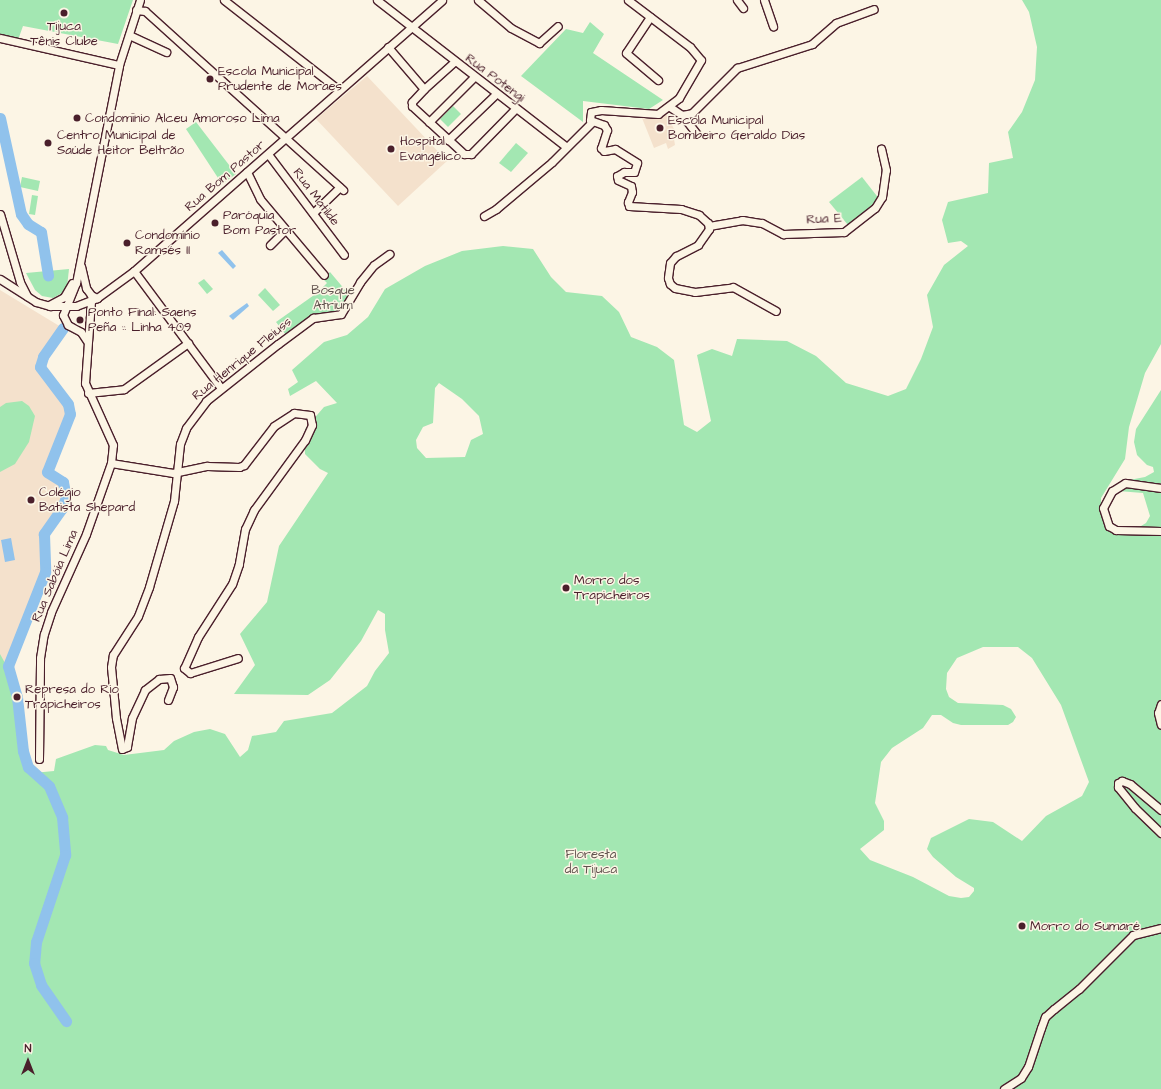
<!DOCTYPE html>
<meta charset="utf-8">
<style>
body{margin:0}
#map{position:relative;width:1161px;height:1089px;overflow:hidden;background:#fcf5e5;font-family:"Architects Daughter",sans-serif}
div>[style]{position:absolute}
[style*='--x']{left:calc(var(--x)*1px);top:calc(var(--y)*1px);width:calc(var(--w)*1px);rotate:calc(var(--a)*1deg)}
.built>*{inset:0;background:#f4e1cc}
.green>*{inset:0;background:#a3e7b2}
.water>*{inset:0;background:#90c2ec}
.river>*{height:11px;margin:-5.5px;padding:0 5.5px;transform-origin:5.5px;border-radius:5.5px;background:#90c2ec}
.roads{filter:drop-shadow(1px 0 #4a1f2b) drop-shadow(-1px 0 #4a1f2b) drop-shadow(0 1px #4a1f2b) drop-shadow(0 -1px #4a1f2b)}
.minor>*{height:7px;margin:-3.5px;padding:0 3.5px;transform-origin:3.5px;border-radius:3.5px;background:#fcf5e5}
.dots>*{width:11px;height:11px;translate:-50% -50%;box-sizing:border-box;border:2px solid #fcf5e5;border-radius:50%}
span{translate:-50% -50%;white-space:nowrap;text-align:center;line-height:1.15;-webkit-text-stroke:3px #fcf5e5;paint-order:stroke}
.poi-label{font-size:13px;color:#4a1f2b}
.left{translate:0 -50%;text-align:left}
.street-label{font-size:13px;color:#4a1f2b}
.park-label{font-size:13px;color:#60514d}
.north{position:absolute;left:8px;top:1041px;width:40px;height:40px;-webkit-text-stroke:3px #fcf5e5;paint-order:stroke;rotate:0deg;font-size:11px;font-weight:700;line-height:16px;text-align:center;color:#4a1f2b}
.north::after{content:'';display:block;margin:auto;width:14px;height:18px;background:#4a1f2b;clip-path:polygon(50% 0,100% 100%,50% 72%,0 100%)}
</style>
<div id="map">
<div class="built">
<div style="clip-path:polygon(367px 76px,447px 161px,398px 206px,316px 119px)"></div>
<div style="clip-path:polygon(667px 114px,678px 138px,674px 139px,675px 145px,668px 149px,666px 143px,654px 148px,642px 118px,651px 119px)"></div>
<div style="clip-path:polygon(0 290px,61px 327px,40px 357px,38px 369px,63px 400px,68px 414px,45px 473px,62px 483px,63px 497px,60px 507px,42px 532px,42px 573px,5px 663px,16px 700px,0 707px)"></div>
</div>
<div class="green">
<div style="clip-path:polygon(0 0,133px 0,118px 44px,23px 26px,18px 40px,0 36px)"></div>
<div style="clip-path:polygon(evenodd,1022px 0,1161px 0,1161px 344px,1145px 373px,1129px 427px,1125px 459px,1101px 498px,1101px 509px,1113px 534px,1125px 533px,1136px 529px,1146px 523px,1150px 516px,1143px 493px,1118px 491px,1124px 481px,1145px 477px,1154px 472px,1153px 467px,1147px 465px,1137px 455px,1134px 442px,1136px 429px,1161px 390px,1161px 1089px,0 1089px,0 654px,5px 663px,12px 690px,20px 702px,21px 739px,33px 773px,54px 771px,56px 759px,95px 745px,106px 746px,108px 750px,124px 755px,164px 750px,174px 741px,194px 732px,210px 729px,225px 734px,240px 757px,248px 750px,252px 736px,276px 732px,284px 721px,332px 713px,367px 686px,375px 671px,389px 653px,385px 630px,385px 614px,378px 610px,361px 641px,330px 680px,308px 695px,234px 694px,255px 665px,240px 634px,267px 602px,279px 546px,328px 473px,320px 469px,305px 454px,305px 429px,324px 407px,337px 403px,316px 381px,290px 396px,288px 389px,298px 382px,292px 370px,324px 342px,347px 335px,368px 317px,385px 289px,425px 266px,462px 251px,503px 246px,533px 249px,551px 277px,566px 292px,602px 296px,619px 312px,631px 337px,657px 347px,674px 360px,684px 425px,697px 432px,711px 421px,697px 355px,712px 349px,732px 356px,737px 339px,787px 341px,816px 356px,846px 383px,888px 396px,906px 389px,921px 359px,933px 327px,927px 295px,944px 265px,968px 246px,961px 241px,948px 243px,942px 220px,948px 202px,988px 193px,989px 163px,1013px 158px,1008px 132px,1022px 112px,1035px 80px,1037px 47px,1029px 12px,1022px 0,439px 383px,462px 399px,479px 416px,483px 434px,471px 440px,465px 457px,426px 458px,417px 448px,416px 440px,423px 427px,433px 423px,435px 388px,439px 383px,1022px 0,983px 647px,1018px 647px,1032px 658px,1061px 705px,1089px 782px,1082px 796px,1046px 816px,1022px 841px,993px 822px,969px 819px,931px 838px,927px 849px,933px 857px,956px 877px,974px 888px,974px 891px,969px 897px,961px 898px,949px 896px,913px 877px,870px 860px,860px 849px,884px 830px,884px 821px,875px 803px,881px 762px,892px 748px,923px 728px,932px 715px,941px 715px,953px 723px,961px 725px,1008px 725px,1013px 722px,1016px 717px,1011px 709px,1003px 705px,958px 703px,949px 697px,946px 689px,947px 673px,957px 658px,983px 647px)"></div>
<div style="clip-path:polygon(590px 22px,604px 34px,593px 53px,663px 100px,649px 109px,583px 101px,583px 122px,521px 76px,566px 29px,583px 33px)"></div>
<div style="clip-path:polygon(453px 106px,461px 114px,448px 127px,440px 119px)"></div>
<div style="clip-path:polygon(196px 122px,236px 174px,222px 184px,186px 129px)"></div>
<div style="clip-path:polygon(516px 143px,528px 153px,511px 172px,499px 163px)"></div>
<div style="clip-path:polygon(22px 177px,40px 181px,38px 191px,20px 187px)"></div>
<div style="clip-path:polygon(862px 177px,880px 200px,848px 225px,829px 202px)"></div>
<div style="clip-path:polygon(32px 195px,38px 196px,35px 215px,29px 214px)"></div>
<div style="clip-path:polygon(69px 269px,67px 287px,62px 293px,53px 298px,42px 296px,35px 290px,26px 273px)"></div>
<div style="clip-path:polygon(330px 272px,351px 297px,341px 313px,317px 315px,286px 335px,276px 322px,317px 293px,327px 283px,323px 279px)"></div>
<div style="clip-path:polygon(204px 279px,213px 289px,207px 294px,198px 283px)"></div>
<div style="clip-path:polygon(265px 288px,280px 305px,273px 311px,258px 295px)"></div>
<div style="clip-path:polygon(22px 401px,29px 406px,35px 416px,29px 442px,15px 464px,0 472px,0 407px,6px 403px)"></div>
</div>
<div class="water">
<div style="clip-path:polygon(222px 250px,236px 266px,233px 269px,218px 253px)"></div>
<div style="clip-path:polygon(247px 303px,249px 306px,233px 320px,229px 316px)"></div>
<div style="clip-path:polygon(11px 538px,15px 560px,5px 562px,1px 540px)"></div>
</div>
<div class="river">
<div style="--x:0;--y:118;--w:98;--a:77.7"></div>
<div style="--x:21;--y:214;--w:12;--a:55"></div>
<div style="--x:28;--y:224;--w:15;--a:32"></div>
<div style="--x:41;--y:232;--w:44;--a:80.8"></div>
<div style="--x:63;--y:328;--w:35;--a:125"></div>
<div style="--x:43;--y:357;--w:10;--a:107"></div>
<div style="--x:40;--y:367;--w:46;--a:52.9"></div>
<div style="--x:68;--y:404;--w:10;--a:79"></div>
<div style="--x:70;--y:414;--w:62;--a:111.6"></div>
<div style="--x:47;--y:472;--w:19;--a:32"></div>
<div style="--x:63;--y:482;--w:15;--a:79"></div>
<div style="--x:66;--y:497;--w:12;--a:110"></div>
<div style="--x:62;--y:508;--w:32;--a:125"></div>
<div style="--x:44;--y:534;--w:38;--a:88"></div>
<div style="--x:45;--y:572;--w:101;--a:111.5"></div>
<div style="--x:8;--y:666;--w:32;--a:74"></div>
<div style="--x:17;--y:697;--w:54;--a:83.7"></div>
<div style="--x:23;--y:751;--w:17;--a:73"></div>
<div style="--x:28;--y:767;--w:28;--a:42"></div>
<div style="--x:49;--y:786;--w:34;--a:67"></div>
<div style="--x:62;--y:817;--w:38;--a:85"></div>
<div style="--x:65;--y:855;--w:92;--a:108.4"></div>
<div style="--x:36;--y:942;--w:21;--a:95"></div>
<div style="--x:34;--y:963;--w:23;--a:72"></div>
<div style="--x:41;--y:985;--w:44;--a:55.2"></div>
</div>
<div class="roads">
<div class="minor">
<div style="--x:224;--y:0;--w:146;--a:38"></div>
<div style="--x:377;--y:0;--w:238;--a:37.8"></div>
<div style="--x:478;--y:0;--w:43;--a:40.3"></div>
<div style="--x:511;--y:28;--w:32;--a:28"></div>
<div style="--x:539;--y:43;--w:25;--a:-42"></div>
<div style="--x:628;--y:0;--w:78;--a:37.2"></div>
<div style="--x:690;--y:47;--w:17;--a:50"></div>
<div style="--x:701;--y:60;--w:44;--a:120.1"></div>
<div style="--x:679;--y:98;--w:26;--a:143"></div>
<div style="--x:658;--y:114;--w:57;--a:-176"></div>
<div style="--x:601;--y:110;--w:10;--a:169"></div>
<div style="--x:591;--y:112;--w:8;--a:97"></div>
<div style="--x:590;--y:120;--w:15;--a:20"></div>
<div style="--x:604;--y:125;--w:6;--a:59"></div>
<div style="--x:607;--y:130;--w:19;--a:108"></div>
<div style="--x:601;--y:148;--w:4;--a:45"></div>
<div style="--x:604;--y:151;--w:11;--a:-10"></div>
<div style="--x:615;--y:149;--w:26;--a:32"></div>
<div style="--x:637;--y:163;--w:9;--a:108"></div>
<div style="--x:634;--y:172;--w:10;--a:180"></div>
<div style="--x:624;--y:172;--w:8;--a:150"></div>
<div style="--x:617;--y:176;--w:4;--a:76"></div>
<div style="--x:618;--y:180;--w:14;--a:25"></div>
<div style="--x:631;--y:186;--w:6;--a:81"></div>
<div style="--x:632;--y:192;--w:11;--a:112"></div>
<div style="--x:628;--y:202;--w:4;--a:76"></div>
<div style="--x:629;--y:206;--w:52;--a:3.3"></div>
<div style="--x:681;--y:209;--w:19;--a:18"></div>
<div style="--x:699;--y:215;--w:12;--a:42"></div>
<div style="--x:708;--y:223;--w:6;--a:81"></div>
<div style="--x:709;--y:229;--w:19;--a:125"></div>
<div style="--x:698;--y:245;--w:25;--a:153"></div>
<div style="--x:676;--y:256;--w:9;--a:131"></div>
<div style="--x:670;--y:263;--w:15;--a:98"></div>
<div style="--x:668;--y:278;--w:6;--a:72"></div>
<div style="--x:670;--y:284;--w:6;--a:39"></div>
<div style="--x:675;--y:288;--w:20;--a:11"></div>
<div style="--x:695;--y:292;--w:38;--a:-7"></div>
<div style="--x:733;--y:287;--w:49;--a:29.2"></div>
<div style="--x:737;--y:0;--w:10;--a:53"></div>
<div style="--x:764;--y:0;--w:28;--a:71"></div>
<div style="--x:136;--y:10;--w:9;--a:6"></div>
<div style="--x:145;--y:11;--w:267;--a:42.1"></div>
<div style="--x:650;--y:17;--w:43;--a:123.7"></div>
<div style="--x:626;--y:53;--w:42;--a:40.2"></div>
<div style="--x:129;--y:35;--w:41;--a:24.7"></div>
<div style="--x:0;--y:38;--w:122;--a:12.8"></div>
<div style="--x:388;--y:47;--w:55;--a:49.4"></div>
<div style="--x:424;--y:89;--w:18;--a:133"></div>
<div style="--x:412;--y:102;--w:4;--a:90"></div>
<div style="--x:412;--y:106;--w:71;--a:42.7"></div>
<div style="--x:464;--y:154;--w:7;--a:0"></div>
<div style="--x:471;--y:154;--w:63;--a:-45.6"></div>
<div style="--x:424;--y:89;--w:40;--a:-42"></div>
<div style="--x:670;--y:107;--w:14;--a:34"></div>
<div style="--x:682;--y:115;--w:10;--a:-11"></div>
<div style="--x:692;--y:113;--w:64;--a:-45"></div>
<div style="--x:737;--y:68;--w:79;--a:-17.7"></div>
<div style="--x:812;--y:44;--w:32;--a:-41"></div>
<div style="--x:836;--y:23;--w:40;--a:-20.2"></div>
<div style="--x:682;--y:115;--w:23;--a:52"></div>
<div style="--x:429;--y:122;--w:64;--a:-45"></div>
<div style="--x:448;--y:140;--w:66;--a:-43.8"></div>
<div style="--x:268;--y:154;--w:126;--a:53"></div>
<div style="--x:247;--y:172;--w:30;--a:64"></div>
<div style="--x:260;--y:199;--w:99;--a:49.9"></div>
<div style="--x:313;--y:213;--w:37;--a:-44"></div>
<div style="--x:0;--y:214;--w:71;--a:73.6"></div>
<div style="--x:20;--y:282;--w:16;--a:63"></div>
<div style="--x:484;--y:216;--w:14;--a:-30"></div>
<div style="--x:496;--y:209;--w:73;--a:-40"></div>
<div style="--x:552;--y:162;--w:57;--a:-45"></div>
<div style="--x:709;--y:226;--w:34;--a:-10"></div>
<div style="--x:742;--y:220;--w:20;--a:9"></div>
<div style="--x:762;--y:223;--w:24;--a:28"></div>
<div style="--x:783;--y:234;--w:61;--a:-1.9"></div>
<div style="--x:844;--y:232;--w:39;--a:-38"></div>
<div style="--x:875;--y:208;--w:13;--a:-58"></div>
<div style="--x:882;--y:197;--w:27;--a:-82"></div>
<div style="--x:886;--y:170;--w:22;--a:-103"></div>
<div style="--x:270;--y:245;--w:20;--a:-45"></div>
<div style="--x:81;--y:266;--w:23;--a:77"></div>
<div style="--x:86;--y:288;--w:9;--a:54"></div>
<div style="--x:91;--y:295;--w:7;--a:27"></div>
<div style="--x:134;--y:271;--w:146;--a:53.4"></div>
<div style="--x:0;--y:279;--w:43;--a:32.6"></div>
<div style="--x:36;--y:302;--w:15;--a:16"></div>
<div style="--x:50;--y:306;--w:26;--a:0"></div>
<div style="--x:76;--y:306;--w:22;--a:-21"></div>
<div style="--x:97;--y:298;--w:46;--a:-36.1"></div>
<div style="--x:134;--y:271;--w:410;--a:-41.3"></div>
<div style="--x:49;--y:305;--w:17;--a:-28"></div>
<div style="--x:64;--y:297;--w:16;--a:-60"></div>
<div style="--x:87;--y:341;--w:11;--a:-124"></div>
<div style="--x:81;--y:332;--w:15;--a:-152"></div>
<div style="--x:68;--y:325;--w:11;--a:-117"></div>
<div style="--x:63;--y:315;--w:35;--a:-68"></div>
<div style="--x:76;--y:283;--w:222;--a:-78.8"></div>
<div style="--x:119;--y:65;--w:68;--a:-72.1"></div>
<div style="--x:88;--y:393;--w:36;--a:-6"></div>
<div style="--x:124;--y:389;--w:79;--a:-35.7"></div>
<div style="--x:111;--y:463;--w:63;--a:9.2"></div>
<div style="--x:173;--y:473;--w:35;--a:-12"></div>
<div style="--x:207;--y:466;--w:32;--a:2"></div>
<div style="--x:239;--y:467;--w:5;--a:-22"></div>
<div style="--x:244;--y:465;--w:49;--a:-52.4"></div>
<div style="--x:274;--y:426;--w:24;--a:-33"></div>
<div style="--x:294;--y:413;--w:16;--a:7"></div>
<div style="--x:310;--y:415;--w:10;--a:79"></div>
<div style="--x:312;--y:425;--w:17;--a:115"></div>
<div style="--x:305;--y:440;--w:87;--a:126.1"></div>
<div style="--x:254;--y:510;--w:21;--a:115"></div>
<div style="--x:245;--y:529;--w:36;--a:100"></div>
<div style="--x:239;--y:564;--w:21;--a:109"></div>
<div style="--x:232;--y:584;--w:63;--a:122.7"></div>
<div style="--x:198;--y:637;--w:34;--a:114"></div>
<div style="--x:184;--y:668;--w:8;--a:40"></div>
<div style="--x:190;--y:673;--w:50;--a:-17.4"></div>
<div style="--x:1161;--y:488;--w:36;--a:-172"></div>
<div style="--x:1125;--y:483;--w:15;--a:148"></div>
<div style="--x:1112;--y:491;--w:19;--a:118"></div>
<div style="--x:1103;--y:508;--w:19;--a:72"></div>
<div style="--x:1109;--y:526;--w:8;--a:30"></div>
<div style="--x:1116;--y:530;--w:45;--a:1.3"></div>
<div style="--x:168;--y:700;--w:14;--a:-69"></div>
<div style="--x:173;--y:687;--w:9;--a:-108"></div>
<div style="--x:170;--y:678;--w:11;--a:175"></div>
<div style="--x:159;--y:679;--w:18;--a:142"></div>
<div style="--x:145;--y:690;--w:31;--a:115"></div>
<div style="--x:132;--y:718;--w:29;--a:100"></div>
<div style="--x:127;--y:747;--w:5;--a:158"></div>
<div style="--x:122;--y:749;--w:32;--a:-101"></div>
<div style="--x:116;--y:718;--w:51;--a:-95.6"></div>
<div style="--x:111;--y:667;--w:12;--a:-81"></div>
<div style="--x:113;--y:655;--w:46;--a:-57.3"></div>
<div style="--x:138;--y:616;--w:31;--a:-69"></div>
<div style="--x:149;--y:587;--w:90;--a:-73.8"></div>
<div style="--x:174;--y:501;--w:57;--a:-84"></div>
<div style="--x:180;--y:444;--w:17;--a:-69"></div>
<div style="--x:186;--y:428;--w:34;--a:-53"></div>
<div style="--x:206;--y:401;--w:92;--a:-38.4"></div>
<div style="--x:278;--y:344;--w:44;--a:-36.6"></div>
<div style="--x:313;--y:318;--w:28;--a:-8"></div>
<div style="--x:341;--y:314;--w:37;--a:-59"></div>
<div style="--x:360;--y:282;--w:22;--a:-51"></div>
<div style="--x:374;--y:265;--w:19;--a:-36"></div>
<div style="--x:1161;--y:704;--w:9;--a:108"></div>
<div style="--x:1158;--y:713;--w:12;--a:76"></div>
<div style="--x:39;--y:759;--w:101;--a:-89.4"></div>
<div style="--x:40;--y:658;--w:24;--a:-81"></div>
<div style="--x:44;--y:634;--w:23;--a:-72"></div>
<div style="--x:51;--y:612;--w:85;--a:-65.8"></div>
<div style="--x:86;--y:534;--w:75;--a:-70.6"></div>
<div style="--x:111;--y:463;--w:18;--a:-84"></div>
<div style="--x:113;--y:445;--w:68;--a:-114.3"></div>
<div style="--x:85;--y:383;--w:81;--a:-85.8"></div>
<div style="--x:1161;--y:810;--w:40;--a:-140"></div>
<div style="--x:1130;--y:784;--w:9;--a:-159"></div>
<div style="--x:1122;--y:781;--w:4;--a:153"></div>
<div style="--x:1118;--y:783;--w:4;--a:90"></div>
<div style="--x:1118;--y:787;--w:27;--a:51"></div>
<div style="--x:1135;--y:808;--w:36;--a:44"></div>
<div style="--x:1004;--y:1089;--w:20;--a:-33"></div>
<div style="--x:1021;--y:1078;--w:13;--a:-58"></div>
<div style="--x:1028;--y:1067;--w:41;--a:-71.6"></div>
<div style="--x:1041;--y:1028;--w:12;--a:-70"></div>
<div style="--x:1045;--y:1017;--w:12;--a:-42"></div>
<div style="--x:1054;--y:1009;--w:32;--a:-39"></div>
<div style="--x:1079;--y:989;--w:76;--a:-45"></div>
<div style="--x:1133;--y:935;--w:29;--a:-14"></div>
</div>
</div>
<div class="dots">
<div style="left:64px;top:13px;background:#4a1f2b"></div>
<div style="left:210px;top:79px;background:#4a1f2b"></div>
<div style="left:77px;top:118px;background:#4a1f2b"></div>
<div style="left:660px;top:128px;background:#4a1f2b"></div>
<div style="left:48px;top:143px;background:#4a1f2b"></div>
<div style="left:391px;top:149px;background:#4a1f2b"></div>
<div style="left:215px;top:223px;background:#4a1f2b"></div>
<div style="left:127px;top:243px;background:#4a1f2b"></div>
<div style="left:80px;top:320px;background:#4a1f2b"></div>
<div style="left:31px;top:500px;background:#4a1f2b"></div>
<div style="left:566px;top:588px;background:#4a1f2b"></div>
<div style="left:17px;top:697px;background:#4a1f2b"></div>
<div style="left:1022px;top:926px;background:#4a1f2b"></div>
</div>
<div class="poi-label">
<span style="left:64px;top:34px">Tijuca<br>Tênis Clube</span>
<span class="left" style="left:218px;top:79px">Escola Municipal<br>Prudente de Moraes</span>
<span class="left" style="left:85px;top:118px">Condomïnio Alceu Amoroso Lima</span>
<span class="left" style="left:668px;top:128px">Escola Municipal<br>Bombeiro Geraldo Dias</span>
<span class="left" style="left:57px;top:143px">Centro Municipal de<br>Saúde Heitor Beltrão</span>
<span class="left" style="left:400px;top:149px">Hospital<br>Evangélico</span>
<span class="left" style="left:223px;top:223px">Paróquia<br>Bom Pastor</span>
<span class="left" style="left:135px;top:243px">Condomínio<br>Ramsés II</span>
<span class="left" style="left:88px;top:320px">Ponto Final: Saens<br>Peña :: Linha 409</span>
<span class="left" style="left:39px;top:500px">Colégio<br>Batista Shepard</span>
<span class="left" style="left:574px;top:588px">Morro dos<br>Trapicheiros</span>
<span class="left" style="left:25px;top:697px">Represa do Rio<br>Trapicheiros</span>
<span class="left" style="left:1030px;top:926px">Morro do Sumaré</span>
</div>
<div class="street-label">
<span style="left:495px;top:78px;rotate:37deg">Rua Potengi</span>
<span style="left:225px;top:176px;rotate:-41deg">Rua Bom Pastor</span>
<span style="left:316px;top:197px;rotate:53deg">Rua Matilde</span>
<span style="left:824px;top:219px;rotate:-3deg">Rua E</span>
<span style="left:242px;top:359px;rotate:-39deg">Rua Henrique Fleiuss</span>
<span style="left:55px;top:576px;rotate:-67deg">Rua Sabóia Lima</span>
</div>
<div class="park-label">
<span style="left:333px;top:298px">Bosque<br>Atrium</span>
<span style="left:591px;top:862px">Floresta<br>da Tijuca</span>
</div>
<div class="north">N</div>
</div>
